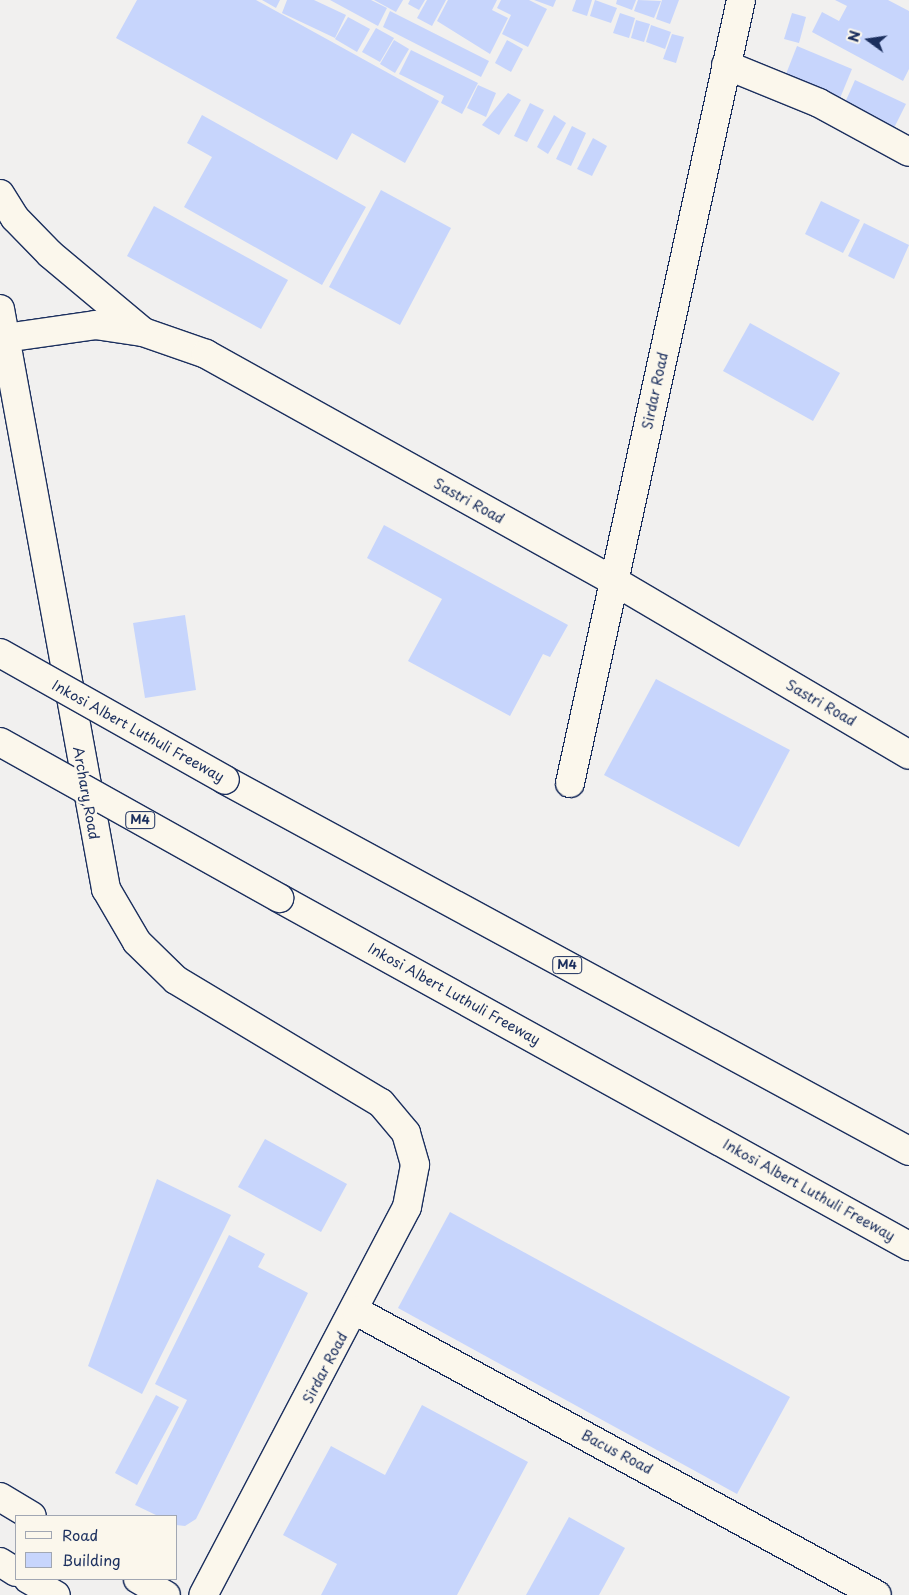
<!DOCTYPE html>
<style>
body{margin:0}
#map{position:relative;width:909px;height:1595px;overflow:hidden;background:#f1f0ef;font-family:"Playpen Sans",sans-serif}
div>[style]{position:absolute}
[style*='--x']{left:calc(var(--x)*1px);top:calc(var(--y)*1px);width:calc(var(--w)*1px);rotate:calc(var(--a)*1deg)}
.building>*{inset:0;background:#c7d5fc}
.roads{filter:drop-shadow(1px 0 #1b2f5e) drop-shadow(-1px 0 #1b2f5e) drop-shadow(0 1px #1b2f5e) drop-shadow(0 -1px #1b2f5e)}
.minor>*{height:28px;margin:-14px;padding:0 14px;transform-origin:14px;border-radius:14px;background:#fbf7ec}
.highway>*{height:28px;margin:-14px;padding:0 14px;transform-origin:14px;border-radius:14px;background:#fbf7ec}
.bridges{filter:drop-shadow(1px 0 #1b2f5e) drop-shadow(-1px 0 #1b2f5e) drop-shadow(0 1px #1b2f5e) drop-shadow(0 -1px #1b2f5e)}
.highway-bridge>*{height:28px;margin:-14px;padding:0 14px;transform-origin:14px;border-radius:14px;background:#fbf7ec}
span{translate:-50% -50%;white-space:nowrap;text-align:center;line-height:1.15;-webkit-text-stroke:5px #fbf7ec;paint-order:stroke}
.shield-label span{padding:1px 4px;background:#fbf7ec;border:1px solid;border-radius:4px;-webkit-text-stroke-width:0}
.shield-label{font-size:12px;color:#1b2f5e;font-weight:700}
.street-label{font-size:14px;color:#1b2f5e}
.legend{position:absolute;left:15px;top:1515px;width:162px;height:65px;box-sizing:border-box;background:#fbf7ec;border:1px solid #a1a7b3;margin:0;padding:6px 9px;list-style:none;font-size:15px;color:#1b2f5e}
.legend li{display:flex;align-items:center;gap:10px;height:25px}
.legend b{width:25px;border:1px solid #a1a7b3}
.north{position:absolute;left:844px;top:15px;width:50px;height:50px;-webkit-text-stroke:4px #fbf7ec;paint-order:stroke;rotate:284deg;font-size:14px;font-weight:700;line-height:20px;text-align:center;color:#1b2f5e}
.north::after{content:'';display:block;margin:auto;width:18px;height:22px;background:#1b2f5e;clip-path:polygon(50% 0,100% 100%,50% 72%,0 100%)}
</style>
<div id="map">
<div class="building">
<div style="clip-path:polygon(137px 0,256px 0,439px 101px,405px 163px,352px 133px,337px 160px,116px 38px)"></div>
<div style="clip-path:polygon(262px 0,280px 0,276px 8px)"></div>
<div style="clip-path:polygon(287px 0,314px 0,346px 15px,335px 38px,282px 13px)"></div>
<div style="clip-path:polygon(330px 0,371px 0,387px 8px,378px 26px)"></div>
<div style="clip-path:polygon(374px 0,403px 0,396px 12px)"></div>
<div style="clip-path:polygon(410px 0,425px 0,419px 10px,408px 4px)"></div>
<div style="clip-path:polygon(427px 0,446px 0,432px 26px,417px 18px)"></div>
<div style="clip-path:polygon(448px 0,497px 0,492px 10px,508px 18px,490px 54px,437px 21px)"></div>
<div style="clip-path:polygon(501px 0,529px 0,547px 9px,528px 47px,502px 34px,511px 15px,497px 8px)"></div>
<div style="clip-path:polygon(534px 0,556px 0,553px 7px)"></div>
<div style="clip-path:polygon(576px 0,592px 0,587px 16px,572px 11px)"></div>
<div style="clip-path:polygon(595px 0,617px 8px,611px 23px,590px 16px)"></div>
<div style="clip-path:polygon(617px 0,636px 0,632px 10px,616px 4px)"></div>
<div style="clip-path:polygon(638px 0,661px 1px,654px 18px,634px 11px)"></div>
<div style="clip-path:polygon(662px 0,679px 0,670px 24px,656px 19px)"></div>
<div style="clip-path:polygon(835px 0,888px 0,909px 11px,909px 69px,903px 81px,812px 32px,822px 12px,839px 21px,847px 6px)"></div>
<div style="clip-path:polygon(390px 11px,489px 61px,481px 77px,383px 27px)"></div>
<div style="clip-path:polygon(620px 13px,635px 18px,629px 38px,613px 33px)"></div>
<div style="clip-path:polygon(792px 13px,806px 17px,799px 43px,784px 39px)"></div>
<div style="clip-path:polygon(348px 17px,370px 29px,357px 52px,335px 39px)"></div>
<div style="clip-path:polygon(636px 20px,650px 24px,644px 42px,631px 38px)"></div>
<div style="clip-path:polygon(651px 25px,671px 32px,665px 49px,646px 42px)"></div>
<div style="clip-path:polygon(376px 28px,394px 38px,380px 62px,362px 52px)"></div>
<div style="clip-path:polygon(672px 34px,684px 37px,676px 63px,663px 59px)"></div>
<div style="clip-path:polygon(394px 40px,409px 49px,395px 73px,380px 64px)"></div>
<div style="clip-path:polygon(507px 40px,523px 49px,511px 72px,495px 63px)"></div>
<div style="clip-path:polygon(797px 46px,852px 69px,831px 120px,777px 97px)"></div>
<div style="clip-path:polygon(411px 50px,478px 83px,462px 114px,441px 103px,444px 96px,399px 74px)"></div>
<div style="clip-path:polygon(855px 80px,906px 104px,893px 130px,844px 105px)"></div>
<div style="clip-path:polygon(478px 85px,496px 93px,486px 117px,467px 108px)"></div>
<div style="clip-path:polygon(508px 93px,521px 100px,499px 135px,482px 125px)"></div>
<div style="clip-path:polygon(530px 103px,544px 110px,527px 142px,514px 136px)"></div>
<div style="clip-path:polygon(202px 115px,366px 207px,322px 285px,184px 207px,212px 157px,187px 143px)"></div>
<div style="clip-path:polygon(554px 115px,566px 123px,548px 154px,537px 147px)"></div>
<div style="clip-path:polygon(572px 126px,586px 133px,571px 166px,556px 159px)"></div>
<div style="clip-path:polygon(593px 138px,607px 146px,592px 176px,577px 169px)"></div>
<div style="clip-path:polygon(381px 190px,451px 228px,400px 325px,329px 287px)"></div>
<div style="clip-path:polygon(821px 201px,860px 220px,843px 253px,805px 234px)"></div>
<div style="clip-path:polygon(154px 206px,288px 280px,261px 329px,127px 256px)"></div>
<div style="clip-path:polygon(864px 223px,909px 245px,894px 279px,848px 256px)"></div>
<div style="clip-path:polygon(750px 323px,840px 373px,813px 421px,723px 371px)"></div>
<div style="clip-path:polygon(384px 525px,568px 625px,550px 657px,543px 654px,510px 716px,408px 661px,442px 599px,367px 558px)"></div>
<div style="clip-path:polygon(185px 615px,196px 690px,145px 698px,133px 623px)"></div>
<div style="clip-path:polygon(656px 679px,790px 750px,739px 847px,604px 775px)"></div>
<div style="clip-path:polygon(265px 1139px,347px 1184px,321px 1232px,238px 1187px)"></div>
<div style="clip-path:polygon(157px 1179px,231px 1215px,142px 1394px,88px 1366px)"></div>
<div style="clip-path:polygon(450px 1212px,790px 1397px,737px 1494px,398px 1308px)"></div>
<div style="clip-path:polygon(229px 1235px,265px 1254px,258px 1267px,308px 1293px,196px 1519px,185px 1526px,176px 1525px,176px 1516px,158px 1516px,135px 1505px,187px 1400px,155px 1384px)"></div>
<div style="clip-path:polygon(156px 1395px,179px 1407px,137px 1485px,115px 1473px)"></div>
<div style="clip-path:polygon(422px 1405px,528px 1462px,457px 1595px,321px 1595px,337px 1564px,283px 1535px,331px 1446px,385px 1475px)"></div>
<div style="clip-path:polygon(569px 1517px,625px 1548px,599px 1595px,526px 1595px)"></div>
</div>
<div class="roads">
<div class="minor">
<div style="--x:726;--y:65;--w:100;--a:22.2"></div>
<div style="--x:819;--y:103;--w:102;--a:28.6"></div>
<div style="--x:0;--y:194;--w:28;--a:58"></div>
<div style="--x:15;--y:218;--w:50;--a:45.8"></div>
<div style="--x:50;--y:254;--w:120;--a:39.9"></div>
<div style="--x:0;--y:309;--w:590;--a:79.64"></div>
<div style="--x:106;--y:889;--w:61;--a:59.7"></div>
<div style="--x:137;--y:942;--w:54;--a:44.3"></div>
<div style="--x:176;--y:980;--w:239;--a:31"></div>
<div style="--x:381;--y:1103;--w:39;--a:50"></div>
<div style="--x:406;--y:1133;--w:33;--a:74"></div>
<div style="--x:415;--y:1165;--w:43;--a:100.8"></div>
<div style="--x:407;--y:1207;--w:438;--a:117.7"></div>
<div style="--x:5;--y:338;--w:91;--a:-8.2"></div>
<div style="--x:95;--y:325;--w:49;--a:8.3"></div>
<div style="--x:143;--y:332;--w:67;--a:19.2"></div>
<div style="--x:206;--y:354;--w:467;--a:29.1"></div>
<div style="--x:614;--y:581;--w:342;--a:30.5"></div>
<div style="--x:570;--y:783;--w:801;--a:-77.68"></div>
<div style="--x:356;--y:1311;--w:593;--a:28.6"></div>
</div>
<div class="highway">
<div style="--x:225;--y:780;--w:778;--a:28.48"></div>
<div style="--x:279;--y:898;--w:720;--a:28.92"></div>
<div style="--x:0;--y:1497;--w:37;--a:31"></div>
<div style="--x:0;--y:1562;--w:19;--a:32"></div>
<div style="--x:28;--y:1579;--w:32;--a:30"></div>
<div style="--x:138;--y:1579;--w:32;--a:30"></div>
</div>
</div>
<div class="bridges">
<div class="highway-bridge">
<div style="--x:0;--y:653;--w:258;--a:29.4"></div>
<div style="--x:0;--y:742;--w:320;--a:29.2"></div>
</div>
</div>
<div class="shield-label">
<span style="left:140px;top:820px">M4</span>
<span style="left:567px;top:965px">M4</span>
</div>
<div class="street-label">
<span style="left:655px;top:391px;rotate:-78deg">Sirdar Road</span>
<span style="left:469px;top:501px;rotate:29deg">Sastri Road</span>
<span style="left:821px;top:703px;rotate:30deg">Sastri Road</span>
<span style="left:138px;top:731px;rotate:29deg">Inkosi Albert Luthuli Freeway</span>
<span style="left:86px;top:793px;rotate:80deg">Archary Road</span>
<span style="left:454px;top:994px;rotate:29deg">Inkosi Albert Luthuli Freeway</span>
<span style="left:809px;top:1190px;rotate:29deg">Inkosi Albert Luthuli Freeway</span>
<span style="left:325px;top:1368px;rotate:-62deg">Sirdar Road</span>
<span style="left:617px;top:1452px;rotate:28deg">Bacus Road</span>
</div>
<ul class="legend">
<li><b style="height:6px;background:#fbf7ec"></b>Road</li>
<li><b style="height:14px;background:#c7d5fc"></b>Building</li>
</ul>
<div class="north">N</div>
</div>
